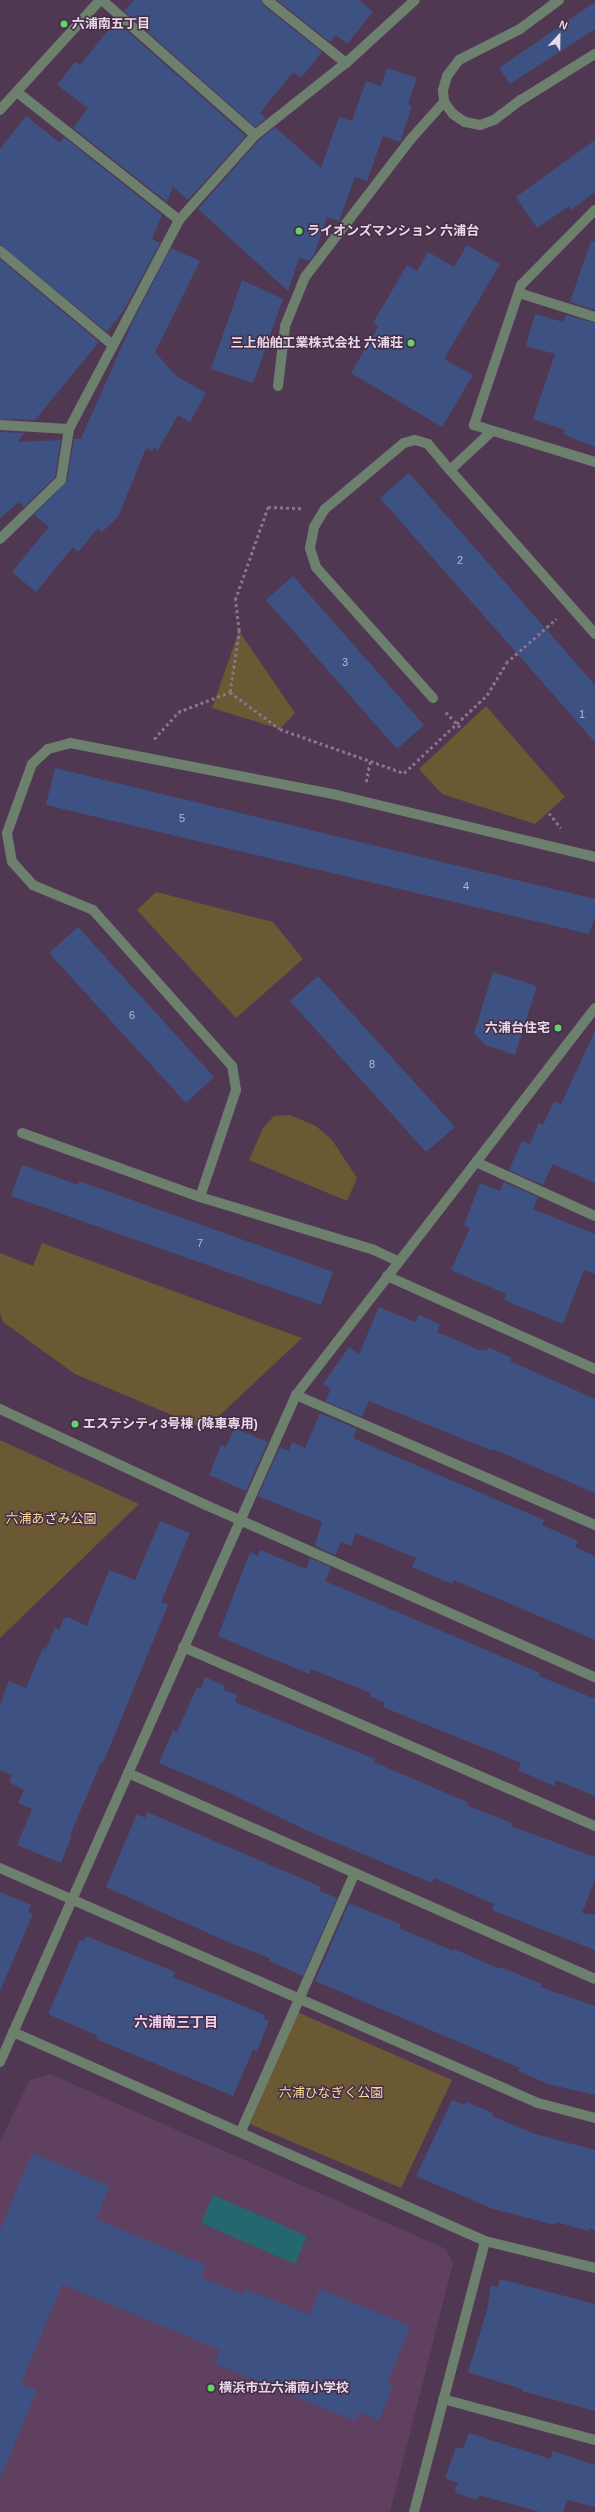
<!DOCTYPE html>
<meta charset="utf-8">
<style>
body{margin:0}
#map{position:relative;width:595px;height:2512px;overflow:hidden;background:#513852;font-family:Helvetica,"Noto Sans JP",sans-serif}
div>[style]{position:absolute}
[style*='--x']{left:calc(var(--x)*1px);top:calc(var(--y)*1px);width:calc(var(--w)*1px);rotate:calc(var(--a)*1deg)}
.built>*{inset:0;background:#5f4060}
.green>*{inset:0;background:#6a5933}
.water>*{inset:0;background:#24676e}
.building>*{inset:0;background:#3d5282}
.path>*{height:2.5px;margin-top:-1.25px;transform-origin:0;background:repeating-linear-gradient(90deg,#887389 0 3px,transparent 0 6px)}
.minor>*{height:10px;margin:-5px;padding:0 5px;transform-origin:5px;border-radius:5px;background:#6c806d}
.dots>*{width:11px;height:11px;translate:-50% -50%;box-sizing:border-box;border:2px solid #462e47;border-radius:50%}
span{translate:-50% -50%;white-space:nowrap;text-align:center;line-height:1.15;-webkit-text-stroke:3px #462e47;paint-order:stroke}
.number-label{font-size:11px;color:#bdb6ce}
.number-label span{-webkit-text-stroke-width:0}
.poi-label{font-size:13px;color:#e8d8e8;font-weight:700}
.left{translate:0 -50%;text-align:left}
.right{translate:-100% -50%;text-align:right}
.park-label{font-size:13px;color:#fadb99}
.neighbourhood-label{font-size:14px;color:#eecfee;font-weight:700}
.north{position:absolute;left:539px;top:16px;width:40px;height:40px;-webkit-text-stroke:3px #462e47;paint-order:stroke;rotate:22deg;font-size:11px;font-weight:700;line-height:16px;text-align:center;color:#e8d8e8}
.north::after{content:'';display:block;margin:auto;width:14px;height:18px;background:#e8d8e8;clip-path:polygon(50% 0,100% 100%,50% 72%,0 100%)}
</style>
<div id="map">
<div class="built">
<div style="clip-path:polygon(50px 2074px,446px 2249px,453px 2263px,390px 2512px,0 2512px,0 2142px,29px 2081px)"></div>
</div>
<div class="green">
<div style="clip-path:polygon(239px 631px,295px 713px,280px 729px,212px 708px)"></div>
<div style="clip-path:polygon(486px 706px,565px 797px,535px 824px,442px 794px,419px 769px)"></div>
<div style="clip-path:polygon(156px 892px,273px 922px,303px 959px,236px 1018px,137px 910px)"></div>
<div style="clip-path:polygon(290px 1115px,316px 1126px,332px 1140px,357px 1178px,347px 1201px,249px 1160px,263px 1128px,274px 1116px)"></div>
<div style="clip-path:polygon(42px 1243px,302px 1338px,205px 1429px,75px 1374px,3px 1322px,0 1313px,0 1253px,33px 1266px)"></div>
<div style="clip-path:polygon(0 1440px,139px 1504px,0 1638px)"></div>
<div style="clip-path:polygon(297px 2012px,452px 2080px,401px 2188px,250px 2124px)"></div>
</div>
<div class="water">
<div style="clip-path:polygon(213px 2195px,307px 2236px,295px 2264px,201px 2223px)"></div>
</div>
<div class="building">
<div style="clip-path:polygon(134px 0,261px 0,263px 5px,322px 52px,301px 78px,293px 72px,260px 113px,266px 118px,255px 127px,124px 11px)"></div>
<div style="clip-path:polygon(277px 0,359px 0,373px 12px,347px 44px,336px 35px,330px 42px)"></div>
<div style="clip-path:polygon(595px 2px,595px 29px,510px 84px,499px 68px)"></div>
<div style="clip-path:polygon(116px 21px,246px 136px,188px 200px,173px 187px,167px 202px,73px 128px,88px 108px,57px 85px,75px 62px,80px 65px)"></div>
<div style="clip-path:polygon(387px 68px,417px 78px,408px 104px,412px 106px,400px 142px,383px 136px,367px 181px,355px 177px,339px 221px,327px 217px,314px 255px,309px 261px,299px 258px,288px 291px,198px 209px,259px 140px,275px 127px,321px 168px,339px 117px,352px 121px,366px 81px,381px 86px)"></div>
<div style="clip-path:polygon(26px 116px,60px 143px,64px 137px,162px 215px,152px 239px,160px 243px,124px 310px,107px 332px,0 245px,0 149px)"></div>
<div style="clip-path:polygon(595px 140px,595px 192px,571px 210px,569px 206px,537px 228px,516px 197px)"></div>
<div style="clip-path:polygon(591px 241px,595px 242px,595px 310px,570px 302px)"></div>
<div style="clip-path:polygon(467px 245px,500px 264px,444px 359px,473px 375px,442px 427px,351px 373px,378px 327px,373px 323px,407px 265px,417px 271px,428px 252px,454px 267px)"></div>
<div style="clip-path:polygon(171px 248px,200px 261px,155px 352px,176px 376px,206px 393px,190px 422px,178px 415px,158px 450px,155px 447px,152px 451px,146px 448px,118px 517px,102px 532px,98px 528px,78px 552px,73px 547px,36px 592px,12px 572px,49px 527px,34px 515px,67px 481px,74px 439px,81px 439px,132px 323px)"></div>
<div style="clip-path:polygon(0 259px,99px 342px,35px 420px,0 419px)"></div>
<div style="clip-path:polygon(242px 280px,283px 299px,253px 383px,211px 369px)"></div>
<div style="clip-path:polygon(535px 314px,563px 322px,566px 315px,595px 323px,595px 447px,563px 434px,565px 430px,533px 419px,555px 354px,526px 346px)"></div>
<div style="clip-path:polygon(0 432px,25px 433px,17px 442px,61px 440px,55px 477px,24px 507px,19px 502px,0 518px)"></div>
<div style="clip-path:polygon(409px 473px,595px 685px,595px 742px,380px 498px)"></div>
<div style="clip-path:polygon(293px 576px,424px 725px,397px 749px,266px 600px)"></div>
<div style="clip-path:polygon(55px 768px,595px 899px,595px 917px,589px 934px,46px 805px)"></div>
<div style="clip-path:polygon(78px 927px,214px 1077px,186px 1103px,49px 953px)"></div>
<div style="clip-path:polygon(493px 972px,537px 986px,515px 1055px,485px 1045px,474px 1033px)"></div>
<div style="clip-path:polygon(318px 976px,455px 1127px,426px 1152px,290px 1001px)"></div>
<div style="clip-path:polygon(595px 1031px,595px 1183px,553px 1164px,543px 1185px,509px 1170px,522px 1141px,530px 1144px,539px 1123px,543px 1125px,554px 1101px,561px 1104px)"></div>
<div style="clip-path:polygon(22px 1165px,78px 1185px,79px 1181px,333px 1272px,321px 1305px,11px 1196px)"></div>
<div style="clip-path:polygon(504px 1182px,538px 1197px,533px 1209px,595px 1234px,595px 1274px,584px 1270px,563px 1324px,504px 1300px,506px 1294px,451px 1270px,470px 1228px,464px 1225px,480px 1183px,500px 1191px)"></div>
<div style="clip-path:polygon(379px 1307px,415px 1322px,419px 1315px,440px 1324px,437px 1332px,481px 1351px,482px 1349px,487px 1351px,488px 1347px,512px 1358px,510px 1361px,595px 1399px,595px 1493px,493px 1449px,493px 1451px,369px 1401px,362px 1417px,325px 1401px,331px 1389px,323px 1384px,349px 1347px,359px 1354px)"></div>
<div style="clip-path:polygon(320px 1413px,357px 1429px,353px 1438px,544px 1520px,542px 1525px,578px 1541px,575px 1547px,595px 1556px,595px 1640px,454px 1580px,452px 1584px,412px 1567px,416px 1558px,356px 1533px,351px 1546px,341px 1542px,335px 1555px,315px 1546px,322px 1522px,258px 1496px,280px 1447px,289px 1451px,292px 1442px,305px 1448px)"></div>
<div style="clip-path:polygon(234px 1428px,268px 1442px,246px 1491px,209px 1475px,221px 1445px,226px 1447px)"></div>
<div style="clip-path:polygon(160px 1521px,190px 1533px,161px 1602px,168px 1605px,103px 1763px,101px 1762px,99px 1767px,70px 1835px,72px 1835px,61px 1863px,17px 1845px,32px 1809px,18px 1803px,24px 1790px,9px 1782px,12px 1775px,0 1770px,0 1704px,9px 1681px,26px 1688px,43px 1648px,46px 1649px,55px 1628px,59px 1630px,64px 1618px,68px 1617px,87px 1626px,109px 1570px,135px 1580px)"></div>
<div style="clip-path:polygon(260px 1550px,306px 1569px,310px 1558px,331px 1567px,325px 1581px,540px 1673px,539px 1676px,595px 1699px,595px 1796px,556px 1780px,554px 1786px,518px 1770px,521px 1763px,383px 1707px,385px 1703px,370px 1696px,371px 1693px,311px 1669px,309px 1674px,218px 1636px,250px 1552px,258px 1556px)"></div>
<div style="clip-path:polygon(205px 1677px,225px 1686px,224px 1690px,237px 1695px,235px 1702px,375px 1759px,374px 1762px,469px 1803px,468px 1806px,512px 1823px,511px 1826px,595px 1857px,595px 1880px,582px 1913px,595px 1915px,595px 1950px,492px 1910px,494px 1904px,434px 1878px,432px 1883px,308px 1831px,225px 1791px,159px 1763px,173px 1730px,177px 1732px,197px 1687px,201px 1689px)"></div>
<div style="clip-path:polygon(147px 1812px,321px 1887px,319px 1891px,337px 1898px,303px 1976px,269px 1961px,270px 1958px,230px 1943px,106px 1887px,137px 1814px,145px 1818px)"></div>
<div style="clip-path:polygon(0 1892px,31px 1905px,28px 1912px,33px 1914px,0 1991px)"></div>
<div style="clip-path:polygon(349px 1903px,401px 1924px,399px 1928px,453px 1951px,454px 1949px,500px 1969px,501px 1967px,542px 1984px,540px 1987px,595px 2006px,595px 2095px,548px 2084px,518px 2071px,520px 2068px,315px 1981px)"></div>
<div style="clip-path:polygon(86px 1936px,175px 1972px,173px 1977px,265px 2015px,264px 2019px,269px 2021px,257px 2051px,253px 2050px,233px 2096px,96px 2039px,98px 2036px,48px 2014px,80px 1940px,84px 1941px)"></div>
<div style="clip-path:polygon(452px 2100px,464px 2105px,466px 2102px,493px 2113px,492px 2116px,535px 2134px,595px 2150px,595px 2230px,589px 2228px,589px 2231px,556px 2222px,555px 2225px,493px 2209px,416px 2176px)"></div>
<div style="clip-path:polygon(32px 2153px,110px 2186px,96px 2219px,206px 2265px,201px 2277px,243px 2295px,245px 2289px,310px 2315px,320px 2289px,410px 2326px,387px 2384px,393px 2386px,379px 2420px,359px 2412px,356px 2421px,215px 2364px,220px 2350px,62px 2284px,21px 2384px,37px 2390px,0 2478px,0 2230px)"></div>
<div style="clip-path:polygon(500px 2279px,595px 2304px,595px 2411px,522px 2391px,522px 2389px,468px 2372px,487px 2310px,491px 2286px,498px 2287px)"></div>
<div style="clip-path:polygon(469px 2433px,550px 2459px,553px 2451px,595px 2465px,595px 2507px,567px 2500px,563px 2512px,540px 2512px,479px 2495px,477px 2500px,454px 2492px,458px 2483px,445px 2478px,456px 2447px,463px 2449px)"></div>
</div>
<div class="path">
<div style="--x:230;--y:692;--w:62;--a:36.5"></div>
<div style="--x:280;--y:729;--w:132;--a:19.5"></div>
<div style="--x:404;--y:773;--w:114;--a:-43.2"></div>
<div style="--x:487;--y:695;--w:37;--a:-59"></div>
<div style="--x:506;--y:663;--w:67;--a:-41.3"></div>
<div style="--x:230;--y:692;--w:62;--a:-81.6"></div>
<div style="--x:239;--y:631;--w:31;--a:-97"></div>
<div style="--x:235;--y:600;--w:99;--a:-70.5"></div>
<div style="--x:268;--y:507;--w:34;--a:2"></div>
<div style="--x:446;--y:712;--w:23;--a:47"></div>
<div style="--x:154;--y:739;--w:36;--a:-48"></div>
<div style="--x:178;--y:712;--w:56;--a:-21"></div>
<div style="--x:366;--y:782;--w:21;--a:-79"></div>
<div style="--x:549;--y:813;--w:19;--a:51"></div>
</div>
<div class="minor">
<div style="--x:102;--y:0;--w:204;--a:41.4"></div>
<div style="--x:267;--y:0;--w:101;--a:38.6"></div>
<div style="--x:559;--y:0;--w:49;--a:143.4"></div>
<div style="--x:520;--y:29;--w:68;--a:153.1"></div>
<div style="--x:459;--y:60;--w:20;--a:127"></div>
<div style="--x:447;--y:76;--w:15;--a:106"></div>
<div style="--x:443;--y:90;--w:12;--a:85"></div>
<div style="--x:444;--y:102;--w:15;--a:53"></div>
<div style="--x:453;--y:114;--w:14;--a:34"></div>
<div style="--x:465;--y:122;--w:15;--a:11"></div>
<div style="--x:480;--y:125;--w:15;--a:-20"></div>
<div style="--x:494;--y:120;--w:34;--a:-37"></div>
<div style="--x:521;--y:100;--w:87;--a:-31.9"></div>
<div style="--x:17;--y:92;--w:206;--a:38.3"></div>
<div style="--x:0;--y:110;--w:149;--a:-47.7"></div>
<div style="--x:595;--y:210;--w:105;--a:134.6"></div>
<div style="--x:521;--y:285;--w:148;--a:108.6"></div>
<div style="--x:474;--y:425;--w:127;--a:17"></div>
<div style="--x:0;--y:251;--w:147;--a:39.8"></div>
<div style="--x:519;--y:293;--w:80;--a:17.5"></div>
<div style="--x:278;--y:386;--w:60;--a:-83.3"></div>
<div style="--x:285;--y:326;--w:53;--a:-67.8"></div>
<div style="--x:305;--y:277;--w:173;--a:-52.5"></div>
<div style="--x:410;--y:140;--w:51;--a:-48.2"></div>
<div style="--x:0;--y:425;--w:69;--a:3.3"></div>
<div style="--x:69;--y:429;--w:236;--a:-62.2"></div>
<div style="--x:179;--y:220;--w:114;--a:-48.2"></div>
<div style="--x:255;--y:135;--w:116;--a:-38.4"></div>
<div style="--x:346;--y:63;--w:93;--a:-42.4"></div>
<div style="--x:492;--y:431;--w:57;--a:137.1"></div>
<div style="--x:450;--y:470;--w:219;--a:48.5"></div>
<div style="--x:0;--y:539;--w:85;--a:-44"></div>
<div style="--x:61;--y:480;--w:52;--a:-81.1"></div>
<div style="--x:433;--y:698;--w:176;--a:-131.8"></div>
<div style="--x:316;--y:567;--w:20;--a:-108"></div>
<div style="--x:310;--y:548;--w:21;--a:-79"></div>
<div style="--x:314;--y:527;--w:21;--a:-59"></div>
<div style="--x:325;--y:509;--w:103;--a:-39.9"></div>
<div style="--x:404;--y:443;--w:11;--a:-15"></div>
<div style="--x:415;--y:440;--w:14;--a:17"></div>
<div style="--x:428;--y:444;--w:34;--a:50"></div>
<div style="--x:22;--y:1133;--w:189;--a:19.8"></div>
<div style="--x:200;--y:1197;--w:182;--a:16.9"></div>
<div style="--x:374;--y:1250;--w:26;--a:25"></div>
<div style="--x:476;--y:1162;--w:131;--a:24.4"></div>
<div style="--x:200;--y:1197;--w:113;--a:-71.4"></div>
<div style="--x:236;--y:1090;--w:24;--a:-99"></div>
<div style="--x:232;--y:1066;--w:209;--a:-131.7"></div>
<div style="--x:93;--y:910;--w:65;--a:-157.4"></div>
<div style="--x:33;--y:885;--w:31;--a:-132"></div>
<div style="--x:12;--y:862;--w:29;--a:-100"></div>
<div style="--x:7;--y:833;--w:73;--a:-70.1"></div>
<div style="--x:32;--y:764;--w:22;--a:-43"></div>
<div style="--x:48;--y:749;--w:23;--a:-15"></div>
<div style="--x:70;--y:743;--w:272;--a:11"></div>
<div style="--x:337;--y:795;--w:265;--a:13.5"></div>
<div style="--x:387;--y:1276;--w:228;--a:24.1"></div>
<div style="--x:296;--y:1395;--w:326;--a:23.5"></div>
<div style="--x:0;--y:1409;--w:227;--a:25"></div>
<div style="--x:206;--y:1505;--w:425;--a:23.9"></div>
<div style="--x:183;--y:1647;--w:449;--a:23.5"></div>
<div style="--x:128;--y:1773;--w:510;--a:23.8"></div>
<div style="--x:0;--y:1868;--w:587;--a:23.6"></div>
<div style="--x:538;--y:2103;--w:59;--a:14.7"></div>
<div style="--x:13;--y:2032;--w:516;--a:23.88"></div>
<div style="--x:485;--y:2241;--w:113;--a:13.8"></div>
<div style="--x:0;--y:2062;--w:730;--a:-66.07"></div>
<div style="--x:296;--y:1395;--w:489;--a:-52.3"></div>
<div style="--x:241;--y:2131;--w:282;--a:-66.2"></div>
<div style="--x:443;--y:2399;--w:157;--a:15.1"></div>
<div style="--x:414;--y:2512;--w:280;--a:-75.3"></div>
</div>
<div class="dots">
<div style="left:64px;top:24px;background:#5fd56b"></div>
<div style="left:299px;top:231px;background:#5fd56b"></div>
<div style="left:411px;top:343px;background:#5fd56b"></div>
<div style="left:558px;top:1028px;background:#5fd56b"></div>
<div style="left:75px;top:1424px;background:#5fd56b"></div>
<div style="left:211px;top:2388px;background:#5fd56b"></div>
</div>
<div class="number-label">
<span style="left:460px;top:560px">2</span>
<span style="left:345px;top:662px">3</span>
<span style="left:582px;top:714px">1</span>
<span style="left:182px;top:818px">5</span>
<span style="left:466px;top:886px">4</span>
<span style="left:132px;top:1015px">6</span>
<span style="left:372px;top:1064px">8</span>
<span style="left:200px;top:1243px">7</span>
</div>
<div class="poi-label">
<span class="left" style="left:72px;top:24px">六浦南五丁目</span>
<span class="left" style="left:307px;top:231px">ライオンズマンション 六浦台</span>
<span class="right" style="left:403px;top:343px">三上船舶工業株式会社 六浦荘</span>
<span class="right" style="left:550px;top:1028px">六浦台住宅</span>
<span class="left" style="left:83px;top:1424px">エステシティ3号棟 (降車専用)</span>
<span class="left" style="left:219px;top:2388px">横浜市立六浦南小学校</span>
</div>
<div class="park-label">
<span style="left:51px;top:1519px">六浦あざみ公園</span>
<span style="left:331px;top:2093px">六浦ひなぎく公園</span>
</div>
<div class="neighbourhood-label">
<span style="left:176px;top:2022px">六浦南三丁目</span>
</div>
<div class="north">N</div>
</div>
